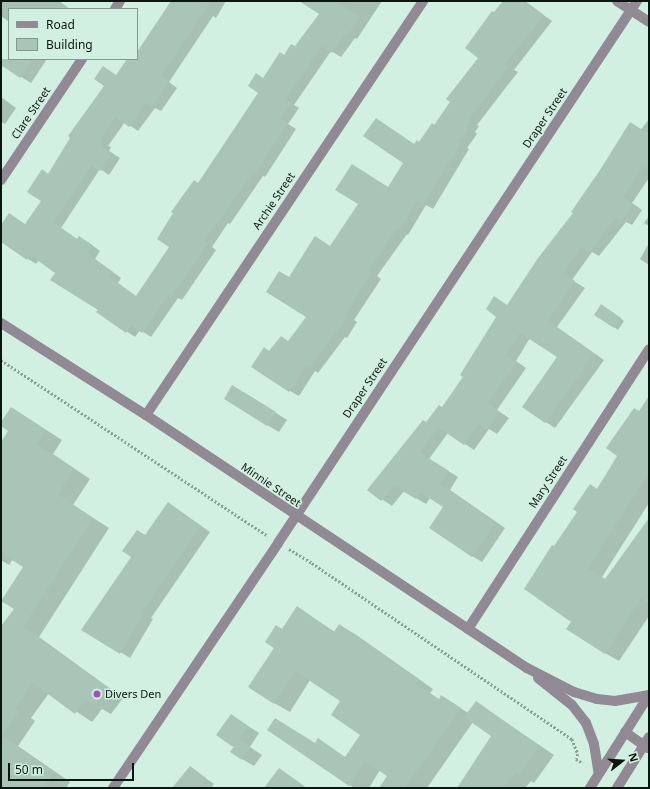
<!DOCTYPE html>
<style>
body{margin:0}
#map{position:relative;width:650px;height:789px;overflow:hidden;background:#d2f0e1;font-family:"Noto Sans",sans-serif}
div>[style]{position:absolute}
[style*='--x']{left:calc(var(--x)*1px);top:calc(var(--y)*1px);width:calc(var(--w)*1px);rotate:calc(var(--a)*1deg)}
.shadow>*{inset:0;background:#0003}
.building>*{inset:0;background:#a8c5b7}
.path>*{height:2.5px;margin-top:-1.25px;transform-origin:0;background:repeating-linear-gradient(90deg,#89a094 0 2px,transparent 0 4px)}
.minor>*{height:10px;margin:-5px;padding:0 5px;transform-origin:5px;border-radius:5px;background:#918993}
.dots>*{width:11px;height:11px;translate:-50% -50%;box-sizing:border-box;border:2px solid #d2f0e1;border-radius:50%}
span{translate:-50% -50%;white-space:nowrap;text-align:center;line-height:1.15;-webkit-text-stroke:3px #d2f0e1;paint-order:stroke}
.street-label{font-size:11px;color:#0b1611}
.poi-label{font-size:11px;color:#0b1611}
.left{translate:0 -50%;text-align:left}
.frame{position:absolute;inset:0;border:2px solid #0b1611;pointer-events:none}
.legend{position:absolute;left:8px;top:8px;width:130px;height:52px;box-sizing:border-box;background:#d2f0e1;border:1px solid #82998e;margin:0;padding:5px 7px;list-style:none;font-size:12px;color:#0b1611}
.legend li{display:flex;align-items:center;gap:8px;height:20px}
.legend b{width:20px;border:1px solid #82998e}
.north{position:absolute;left:602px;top:741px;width:40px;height:40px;-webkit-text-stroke:3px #d2f0e1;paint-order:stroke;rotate:73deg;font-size:11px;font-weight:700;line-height:16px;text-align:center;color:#0b1611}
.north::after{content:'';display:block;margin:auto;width:14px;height:18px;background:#0b1611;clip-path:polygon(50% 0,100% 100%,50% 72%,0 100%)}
.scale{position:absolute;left:8px;top:763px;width:126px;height:18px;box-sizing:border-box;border:2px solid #0b1611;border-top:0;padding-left:5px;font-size:12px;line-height:14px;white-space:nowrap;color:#0b1611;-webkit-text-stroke:3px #d2f0e1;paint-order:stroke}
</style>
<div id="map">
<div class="shadow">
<div style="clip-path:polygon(1px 1px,59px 1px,70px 9px,9px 9px,9px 22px,1px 16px)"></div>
<div style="clip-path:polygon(172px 1px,226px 1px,216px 18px,213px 16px,169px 82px,177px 88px,161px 111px,155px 108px,138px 131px,125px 122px,108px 146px,111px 147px,109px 151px,120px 158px,109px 175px,100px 169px,61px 228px,78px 240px,88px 242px,100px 251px,95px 259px,121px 278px,118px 283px,137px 297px,171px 247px,199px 184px,259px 92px,264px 79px,285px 56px,296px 48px,320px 14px,315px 1px,382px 1px,357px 39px,355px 38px,341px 57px,331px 51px,294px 105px,299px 108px,288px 124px,296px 129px,265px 177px,263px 176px,230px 224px,228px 223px,212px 247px,216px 250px,182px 300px,178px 298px,151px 337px,140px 330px,135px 337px,98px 312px,99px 310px,56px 272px,39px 260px,36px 264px,1px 241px,1px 227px,26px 225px,42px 201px,49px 175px,128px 59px,137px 59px,137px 54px)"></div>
<div style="clip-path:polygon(504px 1px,524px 1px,552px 21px,514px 70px,518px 72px,477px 125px,479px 126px,475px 132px,477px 134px,467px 148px,469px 149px,433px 209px,426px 205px,408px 235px,407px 234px,377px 276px,381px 279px,354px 320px,357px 322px,347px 338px,345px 337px,318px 373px,315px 371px,299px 396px,290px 391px,270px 352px,289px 342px,307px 317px,290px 278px,330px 247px,389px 188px,404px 163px,376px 119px,415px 145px,419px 143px,435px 126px,480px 58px,495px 14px)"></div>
<div style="clip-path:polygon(9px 58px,9px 59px,47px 59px,31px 83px,4px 66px)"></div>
<div style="clip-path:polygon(1px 97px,16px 108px,5px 124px,1px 122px)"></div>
<div style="clip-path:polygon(649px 119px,649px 178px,632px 203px,642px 210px,632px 225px,626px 222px,599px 256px,592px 252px,572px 280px,585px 288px,557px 327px,604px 360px,555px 428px,523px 407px,558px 356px,530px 338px,516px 361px,526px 368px,497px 410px,509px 418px,497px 434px,489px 429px,474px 450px,448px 433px,429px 459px,458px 477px,450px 490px,505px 528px,482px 562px,472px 556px,444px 507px,430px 498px,426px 504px,404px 491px,392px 506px,368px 490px,427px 423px,443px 408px,508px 306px)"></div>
<div style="clip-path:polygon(649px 216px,649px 226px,644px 223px)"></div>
<div style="clip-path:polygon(649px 243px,649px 265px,640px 259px)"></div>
<div style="clip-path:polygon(605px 307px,624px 321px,618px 330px,614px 327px)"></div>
<div style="clip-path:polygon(245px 393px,287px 420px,279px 432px,267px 425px)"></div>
<div style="clip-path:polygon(649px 398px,649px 503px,602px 577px,606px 580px,649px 520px,649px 616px,619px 661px,605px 653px,572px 621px,555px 547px,597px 489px,619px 456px,639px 412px)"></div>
<div style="clip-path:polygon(12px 408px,62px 440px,53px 454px,90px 479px,73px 505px,109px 528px,39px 637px,123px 698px,111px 714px,102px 709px,92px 722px,49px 693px,31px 718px,35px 721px,18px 746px,70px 782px,66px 788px,1px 788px,1px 628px,15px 608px,24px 567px,13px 559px,9px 565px,1px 560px,1px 443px,9px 431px,1px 424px)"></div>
<div style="clip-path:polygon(177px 509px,210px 532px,151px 618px,153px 619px,130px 658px,83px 629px,146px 536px)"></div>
<div style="clip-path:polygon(297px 607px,335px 632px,339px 625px,355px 634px,433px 689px,430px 693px,439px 700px,442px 696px,468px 713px,476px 702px,554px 755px,534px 783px,531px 781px,525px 788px,458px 788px,492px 736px,473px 722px,427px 788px,380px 788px,388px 776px,380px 770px,369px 788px,354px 788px,350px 785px,376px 715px,341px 701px,310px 680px,290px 712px,274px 703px,276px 647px,282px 630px)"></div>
<div style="clip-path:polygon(231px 715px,259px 733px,250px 747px,262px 755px,254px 766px,242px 759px,235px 747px,218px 735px)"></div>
<div style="clip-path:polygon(190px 767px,214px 784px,211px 788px,174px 788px)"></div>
</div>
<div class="building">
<div style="clip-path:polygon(171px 1px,211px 1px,161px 76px,169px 82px,152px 107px,146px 103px,129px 127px,116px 117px,100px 140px,103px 142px,100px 146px,112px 153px,100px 171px,92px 165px,53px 222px,77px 239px,79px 236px,92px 245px,87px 254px,113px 272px,109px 277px,136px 296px,169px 247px,157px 239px,173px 213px,171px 212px,194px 180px,198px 183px,258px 93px,248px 86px,256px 73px,263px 78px,280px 52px,284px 55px,291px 44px,295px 46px,319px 14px,299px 1px,337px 1px,360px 17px,348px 35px,346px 33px,331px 53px,322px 46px,286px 99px,291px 102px,280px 118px,288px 123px,255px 173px,253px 172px,220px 220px,219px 219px,204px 241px,208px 244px,172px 296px,169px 294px,142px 333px,131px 325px,126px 333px,96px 312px,98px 310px,50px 280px,55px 273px,30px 255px,27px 260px,1px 242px,1px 225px,9px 213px,25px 224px,41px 201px,27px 192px,42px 169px,48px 174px,70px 138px,68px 136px,104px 86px,94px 79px,103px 66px,116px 75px,127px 59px,137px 59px,137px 52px)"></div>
<div style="clip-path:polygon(503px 1px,525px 1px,544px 15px,505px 64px,509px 66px,469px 119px,470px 120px,466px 126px,469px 128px,458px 142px,461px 143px,423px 205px,417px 201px,399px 230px,397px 229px,369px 270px,372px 272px,346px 314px,348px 316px,337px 333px,336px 332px,309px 368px,306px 366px,289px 392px,251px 367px,264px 347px,269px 351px,281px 336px,288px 341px,306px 317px,266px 292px,279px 271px,289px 277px,315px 236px,330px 246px,358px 204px,335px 190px,352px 164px,388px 187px,403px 163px,363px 136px,376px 118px,414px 144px,417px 140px,419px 142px,432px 123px,434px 125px,450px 102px,446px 99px,478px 58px,465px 48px,492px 11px,494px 12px)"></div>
<div style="clip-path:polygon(1px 59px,33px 59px,20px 78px,1px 65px)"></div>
<div style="clip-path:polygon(630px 122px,649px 134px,649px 169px,644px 166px,623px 197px,633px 204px,621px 221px,616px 217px,589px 252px,582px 247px,563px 273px,575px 281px,548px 321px,594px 354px,545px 423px,522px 407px,557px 357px,520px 333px,506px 355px,516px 362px,488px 403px,499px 411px,487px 430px,479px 424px,464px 445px,439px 428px,419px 452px,449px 471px,440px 484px,496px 522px,472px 557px,429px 528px,443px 507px,420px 492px,416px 499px,394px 486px,381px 501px,367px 490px,423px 420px,426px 422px,439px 405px,442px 407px,463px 377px,460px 375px,496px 317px,486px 309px,494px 296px,507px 305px,538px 258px,573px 213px,571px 212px,600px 170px)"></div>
<div style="clip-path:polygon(601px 304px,621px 318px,614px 328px,594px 315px)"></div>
<div style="clip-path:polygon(232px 385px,276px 412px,267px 426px,224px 399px)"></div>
<div style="clip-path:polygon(649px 396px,649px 473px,588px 568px,605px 579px,649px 518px,649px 603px,641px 598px,605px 654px,566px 629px,571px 622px,524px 589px,552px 545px,554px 546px,577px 512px,573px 509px,590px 484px,597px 489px,617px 456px,606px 448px,634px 408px,639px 411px)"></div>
<div style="clip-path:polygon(11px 407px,46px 430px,37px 444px,74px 469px,58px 494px,93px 518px,23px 627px,107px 687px,94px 706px,86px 699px,75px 714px,33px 683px,15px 708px,19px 711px,2px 736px,54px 772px,43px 788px,1px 788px,1px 626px,14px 609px,1px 601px,23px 567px,1px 553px,1px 442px,8px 431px,1px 426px,1px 422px)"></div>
<div style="clip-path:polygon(168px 502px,201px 526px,142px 612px,144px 613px,120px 654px,81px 630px,131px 557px,122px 551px,137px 530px,145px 535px)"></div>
<div style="clip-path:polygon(297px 606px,334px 632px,339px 624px,419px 679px,416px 684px,439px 699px,441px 695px,461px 708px,405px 788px,379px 788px,387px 776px,365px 761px,349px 786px,267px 730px,275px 718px,315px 743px,318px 738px,345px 757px,360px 735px,331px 715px,340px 701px,295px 671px,274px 704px,248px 687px,274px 648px,265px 642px,276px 625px,282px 629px)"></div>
<div style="clip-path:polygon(476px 701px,539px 746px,519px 775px,516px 773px,503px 788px,457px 788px,491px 736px,464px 717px)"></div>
<div style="clip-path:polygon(231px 714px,248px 726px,233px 747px,216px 735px)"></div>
<div style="clip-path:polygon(239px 739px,250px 747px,242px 760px,230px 752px)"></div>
<div style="clip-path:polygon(190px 766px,206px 778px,198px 788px,172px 788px)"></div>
<div style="clip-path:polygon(279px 768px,307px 788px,264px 788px)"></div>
</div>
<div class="path">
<div style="--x:1;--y:360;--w:320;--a:33.4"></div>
<div style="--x:289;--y:549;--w:27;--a:31"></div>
<div style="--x:312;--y:563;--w:314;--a:34.1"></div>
<div style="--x:572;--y:739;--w:16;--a:68"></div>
<div style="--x:578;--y:754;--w:5;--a:112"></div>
<div style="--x:576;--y:759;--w:8;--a:30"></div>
</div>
<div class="minor">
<div style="--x:617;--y:1;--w:38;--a:33"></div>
<div style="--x:115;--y:9;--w:9;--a:-58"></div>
<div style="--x:1;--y:180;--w:146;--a:-56.2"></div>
<div style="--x:1;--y:323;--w:172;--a:32.4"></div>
<div style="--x:146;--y:415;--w:457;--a:33.6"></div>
<div style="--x:527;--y:668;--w:53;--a:27.1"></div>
<div style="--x:574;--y:692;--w:24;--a:17"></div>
<div style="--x:597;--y:699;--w:18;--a:6"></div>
<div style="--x:615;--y:701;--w:35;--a:-10"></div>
<div style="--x:146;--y:415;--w:498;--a:-56.2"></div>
<div style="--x:468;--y:629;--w:333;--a:-57.1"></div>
<div style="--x:538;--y:678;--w:43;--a:38.5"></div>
<div style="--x:572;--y:705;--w:23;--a:52"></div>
<div style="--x:586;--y:723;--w:22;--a:69"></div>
<div style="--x:594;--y:744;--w:30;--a:81"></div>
<div style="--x:625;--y:732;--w:28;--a:35"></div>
<div style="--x:113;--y:788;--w:295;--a:-56"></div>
<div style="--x:278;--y:543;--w:650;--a:-56.48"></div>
<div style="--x:590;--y:788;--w:110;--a:-57.6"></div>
<div style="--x:617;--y:788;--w:60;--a:-57.9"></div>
</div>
<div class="dots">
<div style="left:97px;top:694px;background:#a74eba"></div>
</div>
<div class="street-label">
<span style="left:31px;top:113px;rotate:-56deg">Clare Street</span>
<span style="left:545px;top:118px;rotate:-56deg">Draper Street</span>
<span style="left:274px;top:201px;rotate:-56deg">Archie Street</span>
<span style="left:365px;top:388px;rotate:-56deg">Draper Street</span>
<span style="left:548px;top:482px;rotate:-57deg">Mary Street</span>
<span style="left:271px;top:485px;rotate:34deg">Minnie Street</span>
</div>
<div class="poi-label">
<span class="left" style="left:105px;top:694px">Divers Den</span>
</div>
<div class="frame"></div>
<ul class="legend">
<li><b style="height:5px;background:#918993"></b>Road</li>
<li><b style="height:11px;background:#a8c5b7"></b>Building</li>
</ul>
<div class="north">N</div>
<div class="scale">50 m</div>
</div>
